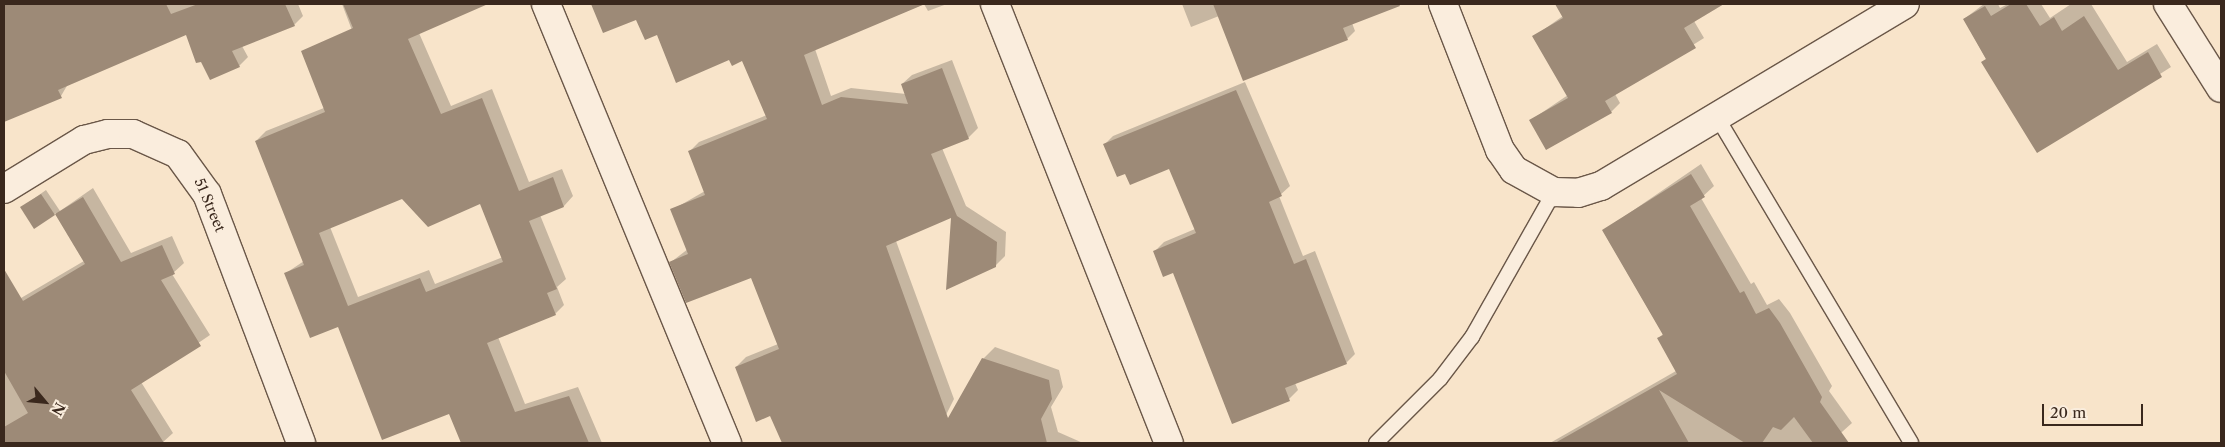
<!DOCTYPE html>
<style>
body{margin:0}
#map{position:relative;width:2225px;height:447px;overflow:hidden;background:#f8e4ca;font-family:"Libre Caslon Text",serif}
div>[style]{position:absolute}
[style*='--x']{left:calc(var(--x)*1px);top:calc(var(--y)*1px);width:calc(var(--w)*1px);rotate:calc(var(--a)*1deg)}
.shadow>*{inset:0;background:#0003}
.building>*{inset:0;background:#9d8a77}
.roads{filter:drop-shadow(1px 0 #6a5748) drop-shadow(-1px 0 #6a5748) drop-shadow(0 1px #6a5748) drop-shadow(0 -1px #6a5748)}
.service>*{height:14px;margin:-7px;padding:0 7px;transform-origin:7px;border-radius:7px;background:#faeddd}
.minor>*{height:28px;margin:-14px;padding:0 14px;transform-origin:14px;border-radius:14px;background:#faeddd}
span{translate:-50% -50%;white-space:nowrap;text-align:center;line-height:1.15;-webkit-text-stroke:4.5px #faeddd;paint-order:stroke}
.street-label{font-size:14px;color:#3a281d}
.frame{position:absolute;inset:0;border:5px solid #3a281d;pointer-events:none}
.north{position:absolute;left:20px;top:377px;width:50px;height:50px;-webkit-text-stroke:4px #faeddd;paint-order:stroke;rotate:118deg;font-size:14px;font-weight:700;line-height:20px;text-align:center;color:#3a281d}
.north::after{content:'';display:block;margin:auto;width:18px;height:22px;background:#3a281d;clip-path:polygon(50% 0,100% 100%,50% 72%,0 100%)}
.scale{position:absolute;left:2042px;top:404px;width:101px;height:22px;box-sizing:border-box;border:2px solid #3a281d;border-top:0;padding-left:6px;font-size:15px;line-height:18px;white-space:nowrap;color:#3a281d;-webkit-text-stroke:4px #faeddd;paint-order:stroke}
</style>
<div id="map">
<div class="shadow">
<div style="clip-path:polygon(4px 4px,298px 4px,303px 16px,294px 25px,242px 46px,248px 57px,239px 66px,186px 33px,68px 84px,61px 96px,4px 121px)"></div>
<div style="clip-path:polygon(evenodd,342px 4px,485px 4px,419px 33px,451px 106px,492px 89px,529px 182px,562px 169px,573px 196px,564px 206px,540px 215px,566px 279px,557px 287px,564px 305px,555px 314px,498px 337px,525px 404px,578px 387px,602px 443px,463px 443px,450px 412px,339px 325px,286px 273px,304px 261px,256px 141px,266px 131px,339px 102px,402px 162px,342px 4px,402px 198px,481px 202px,503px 257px,435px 284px,429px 270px,358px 297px,330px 227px,402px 198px)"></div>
<div style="clip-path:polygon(593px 4px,924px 4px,815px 49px,831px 96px,851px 88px,906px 94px,902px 84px,912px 75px,952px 60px,978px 128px,968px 138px,942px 148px,966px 206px,1006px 232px,1005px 256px,995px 266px,952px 216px,896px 241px,954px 399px,932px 443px,783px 443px,771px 415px,736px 367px,746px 357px,778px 344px,752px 277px,671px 262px,688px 249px,672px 210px,705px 191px,690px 151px,699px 142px,767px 115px,743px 60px,658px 34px,637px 18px,604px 32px)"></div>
<div style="clip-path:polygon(924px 4px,947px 4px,928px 11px)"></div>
<div style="clip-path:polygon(1182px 4px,1387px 4px,1388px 5px,1352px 23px,1355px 31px,1347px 39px,1219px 16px,1191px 27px)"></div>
<div style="clip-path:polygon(1556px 4px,1718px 4px,1694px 21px,1704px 38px,1615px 94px,1620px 103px,1611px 112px,1531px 120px,1568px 95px,1533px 37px,1563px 16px)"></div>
<div style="clip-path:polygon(1984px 4px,1998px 4px,2000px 8px,2008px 4px,2041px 4px,2050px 18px,2071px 4px,2091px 4px,2127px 62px,2157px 44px,2171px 67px,2037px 152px,1964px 19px)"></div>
<div style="clip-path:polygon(1245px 82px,1290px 186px,1279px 196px,1303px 256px,1315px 251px,1355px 354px,1346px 363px,1295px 383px,1298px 390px,1289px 399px,1155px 251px,1164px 242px,1195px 229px,1170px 168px,1126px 172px,1105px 144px,1113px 136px)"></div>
<div style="clip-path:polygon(1701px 164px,1714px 186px,1701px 198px,1751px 284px,1754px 282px,1767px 305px,1779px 299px,1790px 313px,1832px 386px,1829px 391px,1852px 423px,1833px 440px,1835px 443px,1550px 443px,1676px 371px,1659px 338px,1663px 334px,1603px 231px)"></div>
<div style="clip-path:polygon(93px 188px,131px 253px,172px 236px,184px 263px,172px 274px,210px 335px,141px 382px,173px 433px,162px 443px,4px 443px,4px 308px,84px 261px,56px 213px,34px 227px,22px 207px,46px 190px,60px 211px)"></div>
<div style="clip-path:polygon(995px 347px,1059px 370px,1063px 387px,1051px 407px,1058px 432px,1083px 443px,936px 443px,983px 359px)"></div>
</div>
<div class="building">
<div style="clip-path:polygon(4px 4px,166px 4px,171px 14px,198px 4px,285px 4px,295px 26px,232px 51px,240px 67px,210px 80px,201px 62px,196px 63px,186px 35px,58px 90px,62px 98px,4px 122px)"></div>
<div style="clip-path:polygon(evenodd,343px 4px,488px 4px,408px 39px,441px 114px,482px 98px,519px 191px,553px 177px,564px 207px,529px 221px,557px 289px,547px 293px,556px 315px,487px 343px,515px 412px,569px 396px,589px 443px,461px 443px,449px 414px,382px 440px,338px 327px,310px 338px,284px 273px,304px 265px,255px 141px,325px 112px,301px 51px,353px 28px,343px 4px,402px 199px,428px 227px,480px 204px,503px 262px,426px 292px,420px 278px,348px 306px,319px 233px,402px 199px)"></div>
<div style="clip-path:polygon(591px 4px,925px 4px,804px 55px,822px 105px,841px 97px,908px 104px,901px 84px,942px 68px,969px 139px,931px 154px,957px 216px,997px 242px,996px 267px,946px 290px,951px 218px,886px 246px,948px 418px,982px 358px,1049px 380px,1052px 399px,1041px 419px,1047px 443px,782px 443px,770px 416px,756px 422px,735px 367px,779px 349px,751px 278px,686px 303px,669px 262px,688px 254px,670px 209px,705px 195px,688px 151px,767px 119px,742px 61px,732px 66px,729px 60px,676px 83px,657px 35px,645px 40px,636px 20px,603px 33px)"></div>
<div style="clip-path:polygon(1213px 4px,1399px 4px,1400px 6px,1343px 28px,1348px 40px,1243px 81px)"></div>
<div style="clip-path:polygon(1555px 4px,1724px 4px,1684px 28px,1696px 48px,1605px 101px,1612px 113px,1546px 150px,1529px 120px,1568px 98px,1532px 36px,1563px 18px)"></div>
<div style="clip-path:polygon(2011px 4px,2026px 4px,2040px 26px,2054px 17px,2062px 31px,2084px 16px,2118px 70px,2148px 52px,2162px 77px,2037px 153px,1981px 62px,1986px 59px,1963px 19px,1985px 6px,1991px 16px)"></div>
<div style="clip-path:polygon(1236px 90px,1282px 196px,1269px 202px,1294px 264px,1306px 259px,1347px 364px,1285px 388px,1290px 401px,1232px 424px,1173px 273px,1163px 277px,1153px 251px,1196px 233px,1169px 169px,1130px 185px,1125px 174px,1117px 177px,1103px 144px)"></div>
<div style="clip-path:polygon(1691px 174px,1705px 197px,1690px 206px,1740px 293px,1744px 291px,1756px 314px,1769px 308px,1780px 323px,1822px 397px,1820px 402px,1849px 443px,1813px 443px,1794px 417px,1781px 430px,1773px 427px,1762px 443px,1745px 443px,1659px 390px,1689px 443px,1555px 443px,1677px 374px,1657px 338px,1663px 335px,1602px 230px)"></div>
<div style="clip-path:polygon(41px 194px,55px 215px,34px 229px,20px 207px)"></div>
<div style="clip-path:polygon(83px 197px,121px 262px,162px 245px,175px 274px,161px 280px,201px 346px,131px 390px,164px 443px,4px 443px,4px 427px,28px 413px,4px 371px,4px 269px,23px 301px,85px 264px,55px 214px)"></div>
</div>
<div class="roads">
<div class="service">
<div style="--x:1717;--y:117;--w:379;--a:59.2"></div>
<div style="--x:1376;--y:443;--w:91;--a:-45"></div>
<div style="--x:1440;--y:379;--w:53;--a:-52.7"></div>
<div style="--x:1472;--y:337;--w:167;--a:-60.5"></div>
</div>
<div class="minor">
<div style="--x:546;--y:4;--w:475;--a:67.6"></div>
<div style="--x:995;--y:4;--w:472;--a:68.4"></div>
<div style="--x:1443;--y:4;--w:157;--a:68.7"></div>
<div style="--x:1500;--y:150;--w:24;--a:55"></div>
<div style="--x:1514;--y:170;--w:46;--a:28.8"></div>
<div style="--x:1554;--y:192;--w:24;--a:2"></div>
<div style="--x:1578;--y:193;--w:24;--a:-17"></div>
<div style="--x:1601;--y:186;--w:354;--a:-30.9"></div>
<div style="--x:2168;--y:4;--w:99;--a:57.8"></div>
<div style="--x:4;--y:189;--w:94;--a:-31.5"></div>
<div style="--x:84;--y:140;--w:25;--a:-14"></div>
<div style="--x:108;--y:134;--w:25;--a:0"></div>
<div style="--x:133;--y:134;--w:49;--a:24"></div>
<div style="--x:178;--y:154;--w:49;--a:54.1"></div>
<div style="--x:207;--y:194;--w:266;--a:69.3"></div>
</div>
</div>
<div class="street-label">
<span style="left:210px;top:205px;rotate:67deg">51 Street</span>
</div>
<div class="frame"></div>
<div class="north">N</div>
<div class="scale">20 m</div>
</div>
